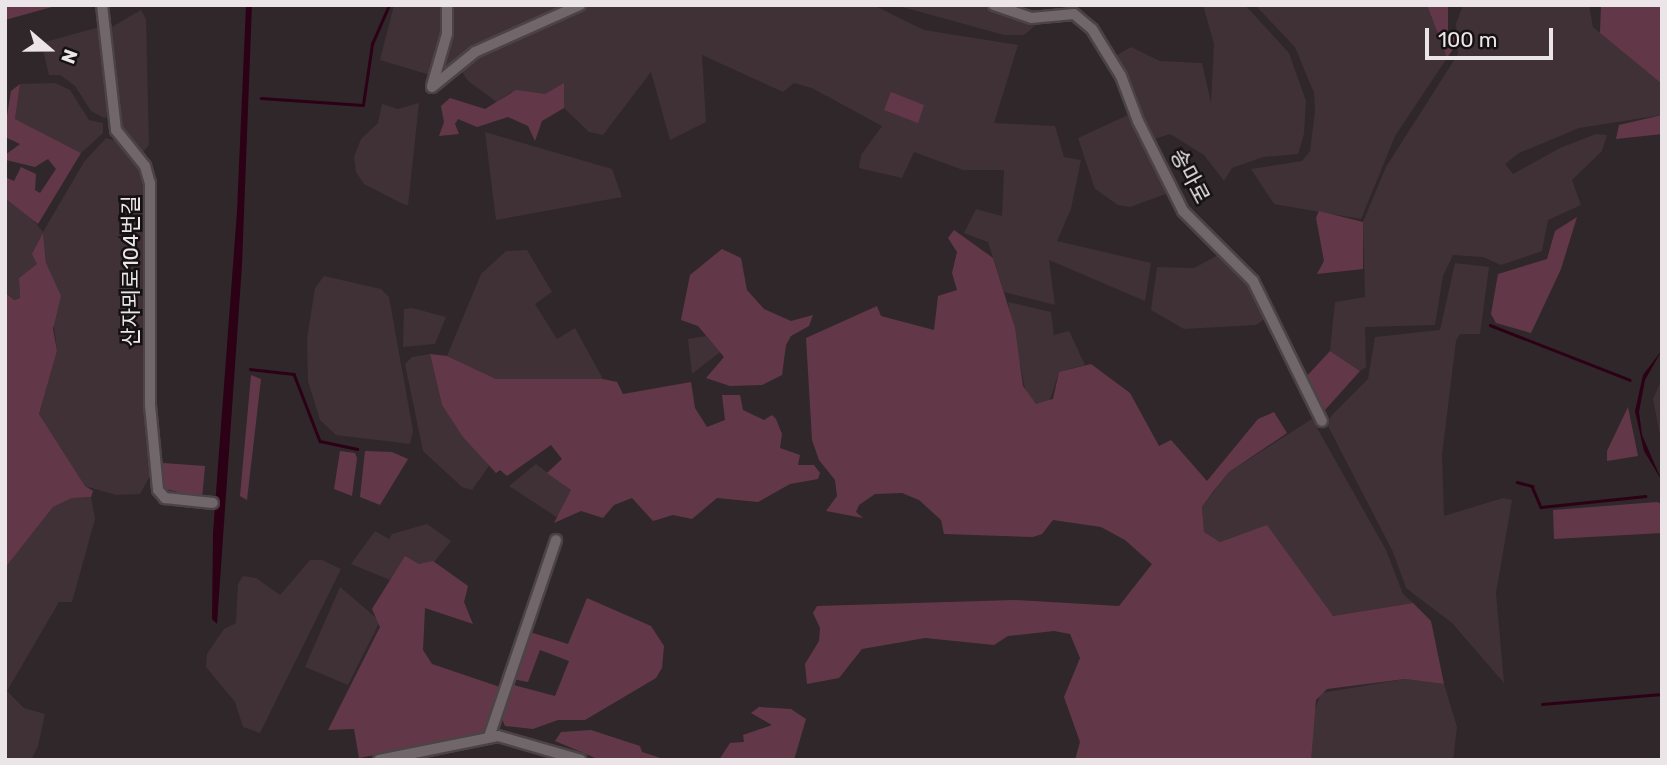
<!DOCTYPE html>
<meta charset="utf-8">
<style>
body{margin:0}
#map{position:relative;width:1667px;height:765px;overflow:hidden;background:#30272a;font-family:Rubik,"Noto Sans KR",sans-serif}
div>[style]{position:absolute}
[style*='--x']{left:calc(var(--x)*1px);top:calc(var(--y)*1px);width:calc(var(--w)*1px);rotate:calc(var(--a)*1deg)}
.built>*{inset:0;background:#403136}
.green>*{inset:0;background:#623848}
.water>*{inset:0;background:#2d0115}
.stream>*{height:2.5px;margin:-1.25px;padding:0 1.25px;transform-origin:1.25px;border-radius:1.25px;background:#2d0115}
.roads{filter:drop-shadow(2px 0 #4b4346) drop-shadow(-2px 0 #4b4346) drop-shadow(0 2px #4b4346) drop-shadow(0 -2px #4b4346)}
.street>*{height:10px;margin:-5px;padding:0 5px;transform-origin:5px;border-radius:5px;background:#71666a}
span{translate:-50% -50%;white-space:nowrap;text-align:center;line-height:1.15;-webkit-text-stroke:5px #151113;paint-order:stroke}
.street-label{font-size:21px;color:#ebe5e7}
.frame{position:absolute;inset:0;border:7px solid #ebe5e7;pointer-events:none}
.north{position:absolute;left:14px;top:14px;width:70px;height:70px;-webkit-text-stroke:5px #151113;paint-order:stroke;rotate:110deg;font-size:19px;font-weight:700;line-height:28px;text-align:center;color:#ebe5e7}
.north::after{content:'';display:block;margin:auto;width:24px;height:32px;background:#ebe5e7;clip-path:polygon(50% 0,100% 100%,50% 72%,0 100%)}
.scale{position:absolute;left:1425px;top:28px;width:128px;height:32px;box-sizing:border-box;border:4px solid #ebe5e7;border-top:0;padding-left:9px;font-size:21px;line-height:24px;white-space:nowrap;color:#ebe5e7;-webkit-text-stroke:5px #151113;paint-order:stroke}
</style>
<div id="map">
<div class="built">
<div style="clip-path:polygon(394px 5px,443px 5px,445px 29px,430px 75px,380px 60px)"></div>
<div style="clip-path:polygon(451px 5px,570px 5px,507px 30px,441px 73px,452px 26px)"></div>
<div style="clip-path:polygon(586px 5px,873px 5px,924px 30px,1018px 45px,994px 123px,1055px 126px,1064px 157px,1081px 160px,1071px 209px,1057px 241px,1151px 263px,1145px 301px,1049px 260px,1055px 305px,1004px 292px,988px 242px,964px 233px,976px 209px,1002px 216px,1004px 170px,963px 170px,914px 152px,902px 178px,859px 168px,861px 155px,882px 126px,812px 88px,794px 83px,783px 92px,702px 55px,706px 122px,670px 140px,651px 72px,603px 135px,589px 132px,564px 108px,563px 84px,545px 94px,511px 92px,497px 102px,468px 81px,459px 67px,474px 56px)"></div>
<div style="clip-path:polygon(895px 5px,985px 5px,1036px 25px,1024px 35px,1004px 35px)"></div>
<div style="clip-path:polygon(1203px 5px,1245px 5px,1289px 53px,1306px 101px,1304px 134px,1298px 154px,1263px 157px,1232px 168px,1224px 181px,1204px 155px,1170px 134px,1152px 140px,1114px 57px,1131px 47px,1160px 61px,1202px 63px,1211px 103px,1214px 44px)"></div>
<div style="clip-path:polygon(1255px 5px,1427px 5px,1447px 58px,1395px 136px,1361px 219px,1274px 204px,1251px 169px,1302px 161px,1310px 151px,1315px 111px,1314px 93px,1295px 47px)"></div>
<div style="clip-path:polygon(1463px 5px,1589px 5px,1593px 27px,1662px 84px,1662px 115px,1579px 128px,1519px 153px,1505px 164px,1513px 174px,1560px 148px,1596px 134px,1607px 135px,1602px 151px,1572px 180px,1581px 205px,1548px 220px,1542px 251px,1501px 265px,1483px 257px,1453px 255px,1443px 276px,1435px 325px,1365px 327px,1366px 367px,1360px 371px,1330px 351px,1335px 302px,1365px 297px,1363px 222px,1386px 167px,1458px 54px,1456px 24px)"></div>
<div style="clip-path:polygon(141px 10px,146px 19px,149px 145px,143px 152px,120px 129px,110px 28px)"></div>
<div style="clip-path:polygon(103px 26px,113px 114px,104px 118px,91px 111px,75px 86px,60px 75px,49px 75px,43px 50px,45px 42px)"></div>
<div style="clip-path:polygon(55px 83px,70px 90px,89px 120px,103px 123px,103px 133px,81px 153px,15px 119px,20px 84px)"></div>
<div style="clip-path:polygon(419px 103px,408px 205px,403px 204px,364px 184px,356px 172px,354px 157px,361px 139px,378px 123px,382px 104px,398px 109px)"></div>
<div style="clip-path:polygon(1130px 114px,1171px 192px,1130px 207px,1118px 205px,1095px 189px,1078px 138px)"></div>
<div style="clip-path:polygon(485px 132px,612px 169px,622px 197px,496px 220px)"></div>
<div style="clip-path:polygon(106px 138px,117px 141px,142px 168px,147px 210px,148px 321px,143px 387px,150px 476px,140px 494px,116px 495px,85px 486px,39px 414px,57px 351px,43px 235px,37px 264px,19px 278px,20px 298px,13px 300px,5px 293px,5px 198px,24px 209px,43px 232px,84px 162px)"></div>
<div style="clip-path:polygon(527px 250px,552px 292px,535px 304px,557px 339px,575px 328px,603px 379px,496px 379px,447px 356px,481px 274px,506px 251px)"></div>
<div style="clip-path:polygon(1220px 254px,1249px 282px,1266px 318px,1256px 325px,1184px 329px,1151px 310px,1157px 267px,1194px 268px)"></div>
<div style="clip-path:polygon(1455px 263px,1489px 267px,1480px 334px,1460px 334px,1456px 341px,1442px 455px,1444px 516px,1503px 498px,1512px 500px,1496px 593px,1504px 683px,1452px 623px,1406px 588px,1393px 552px,1328px 426px,1331px 416px,1368px 379px,1375px 337px,1440px 330px)"></div>
<div style="clip-path:polygon(324px 276px,381px 289px,389px 297px,413px 431px,410px 444px,336px 435px,320px 420px,308px 381px,307px 339px,315px 288px)"></div>
<div style="clip-path:polygon(1008px 302px,1051px 312px,1054px 335px,1069px 331px,1085px 365px,1059px 372px,1049px 403px,1036px 404px,1026px 394px)"></div>
<div style="clip-path:polygon(412px 308px,446px 317px,435px 344px,403px 347px,404px 309px)"></div>
<div style="clip-path:polygon(706px 336px,720px 352px,692px 374px,688px 339px)"></div>
<div style="clip-path:polygon(430px 354px,442px 405px,489px 466px,472px 490px,462px 487px,423px 451px,405px 364px,412px 357px)"></div>
<div style="clip-path:polygon(1662px 379px,1662px 445px,1653px 399px)"></div>
<div style="clip-path:polygon(1312px 419px,1386px 550px,1403px 594px,1413px 603px,1333px 616px,1254px 530px,1220px 542px,1204px 532px,1202px 507px,1229px 472px)"></div>
<div style="clip-path:polygon(536px 464px,571px 490px,558px 518px,509px 486px)"></div>
<div style="clip-path:polygon(91px 497px,95px 519px,72px 602px,59px 602px,7px 691px,24px 708px,45px 714px,38px 746px,31px 760px,5px 760px,5px 568px,53px 507px,72px 498px)"></div>
<div style="clip-path:polygon(427px 524px,451px 541px,434px 562px,419px 564px,405px 557px,390px 580px,351px 564px,375px 531px,389px 539px,392px 534px)"></div>
<div style="clip-path:polygon(310px 560px,322px 560px,341px 569px,260px 733px,243px 727px,235px 702px,206px 667px,207px 654px,224px 629px,236px 623px,238px 584px,243px 576px,256px 578px,280px 595px)"></div>
<div style="clip-path:polygon(340px 587px,380px 621px,348px 685px,305px 667px)"></div>
<div style="clip-path:polygon(1405px 679px,1444px 684px,1457px 727px,1453px 760px,1311px 760px,1311px 722px,1321px 693px)"></div>
</div>
<div class="green">
<div style="clip-path:polygon(5px 5px,59px 5px,5px 20px)"></div>
<div style="clip-path:polygon(1427px 5px,1448px 5px,1448px 31px,1460px 39px,1447px 58px)"></div>
<div style="clip-path:polygon(1601px 5px,1662px 5px,1662px 84px,1600px 33px)"></div>
<div style="clip-path:polygon(564px 83px,564px 108px,542px 121px,535px 141px,528px 126px,508px 117px,477px 127px,458px 119px,455px 124px,459px 134px,439px 136px,444px 122px,441px 106px,450px 98px,485px 109px,516px 90px,545px 94px)"></div>
<div style="clip-path:polygon(20px 84px,15px 119px,81px 153px,38px 224px,5px 198px,5px 177px,14px 181px,21px 167px,36px 174px,35px 190px,40px 193px,56px 169px,48px 159px,35px 167px,6px 160px,5px 155px,20px 144px,5px 137px,5px 128px,11px 91px)"></div>
<div style="clip-path:polygon(891px 92px,924px 105px,918px 123px,884px 110px)"></div>
<div style="clip-path:polygon(1662px 115px,1662px 134px,1616px 139px,1619px 125px)"></div>
<div style="clip-path:polygon(1319px 211px,1363px 222px,1363px 269px,1317px 274px,1324px 261px,1316px 218px)"></div>
<div style="clip-path:polygon(1577px 217px,1561px 269px,1531px 333px,1496px 323px,1491px 314px,1498px 274px,1547px 259px,1555px 231px)"></div>
<div style="clip-path:polygon(954px 230px,993px 258px,1015px 328px,1023px 386px,1036px 404px,1053px 399px,1059px 372px,1091px 364px,1130px 393px,1159px 446px,1171px 440px,1207px 481px,1258px 419px,1274px 412px,1287px 433px,1229px 472px,1212px 493px,1202px 507px,1204px 532px,1220px 542px,1267px 525px,1333px 616px,1413px 603px,1431px 621px,1444px 684px,1405px 679px,1327px 689px,1316px 700px,1311px 760px,1075px 760px,1080px 742px,1064px 697px,1080px 658px,1070px 634px,1054px 631px,1008px 636px,994px 645px,925px 638px,885px 645px,862px 649px,839px 678px,807px 684px,805px 664px,819px 641px,820px 628px,813px 613px,817px 606px,1014px 600px,1119px 606px,1152px 564px,1125px 540px,1101px 527px,1053px 520px,1042px 534px,1033px 537px,944px 534px,941px 520px,919px 500px,902px 493px,875px 494px,859px 505px,856px 512px,863px 518px,826px 511px,837px 496px,835px 480px,819px 460px,812px 440px,806px 338px,877px 306px,881px 316px,934px 330px,938px 296px,957px 290px,952px 273px,957px 252px,948px 238px)"></div>
<div style="clip-path:polygon(43px 233px,46px 263px,61px 296px,53px 329px,57px 351px,39px 414px,85px 486px,93px 491px,91px 497px,72px 498px,53px 507px,5px 568px,5px 293px,14px 300px,20px 298px,19px 278px,37px 264px,32px 254px)"></div>
<div style="clip-path:polygon(722px 249px,741px 258px,747px 290px,764px 309px,791px 321px,813px 315px,809px 326px,791px 336px,786px 345px,782px 375px,762px 385px,730px 386px,706px 378px,724px 357px,698px 326px,681px 320px,690px 275px)"></div>
<div style="clip-path:polygon(1330px 351px,1360px 371px,1325px 410px,1306px 377px)"></div>
<div style="clip-path:polygon(430px 354px,447px 356px,496px 379px,603px 379px,617px 382px,623px 394px,691px 382px,695px 408px,707px 427px,725px 420px,722px 395px,740px 395px,743px 410px,764px 420px,772px 415px,776px 419px,782px 434px,780px 448px,800px 455px,798px 465px,814px 465px,820px 473px,818px 479px,790px 484px,758px 502px,717px 498px,692px 519px,673px 515px,653px 521px,632px 498px,614px 505px,603px 518px,581px 511px,554px 523px,571px 490px,547px 473px,562px 459px,551px 445px,507px 476px,500px 470px,496px 473px,463px 437px,442px 405px)"></div>
<div style="clip-path:polygon(251px 375px,261px 379px,247px 500px,240px 496px)"></div>
<div style="clip-path:polygon(1628px 407px,1638px 456px,1607px 461px,1607px 451px)"></div>
<div style="clip-path:polygon(340px 451px,355px 453px,357px 458px,352px 496px,334px 489px)"></div>
<div style="clip-path:polygon(365px 451px,392px 452px,408px 459px,380px 505px,360px 497px)"></div>
<div style="clip-path:polygon(163px 463px,205px 466px,202px 498px,166px 489px,160px 479px)"></div>
<div style="clip-path:polygon(1657px 502px,1662px 504px,1662px 533px,1554px 539px,1553px 510px)"></div>
<div style="clip-path:polygon(405px 556px,419px 564px,433px 561px,468px 586px,464px 602px,473px 624px,425px 608px,423px 650px,432px 664px,500px 687px,491px 726px,484px 734px,359px 758px,354px 729px,328px 730px,380px 627px,372px 609px)"></div>
<div style="clip-path:polygon(587px 598px,651px 626px,664px 646px,662px 668px,656px 678px,585px 720px,558px 720px,533px 729px,505px 726px,502px 719px,510px 684px,555px 696px,569px 661px,540px 650px,528px 682px,512px 679px,530px 632px,568px 644px)"></div>
<div style="clip-path:polygon(759px 707px,791px 709px,806px 719px,794px 760px,719px 760px,730px 743px,744px 742px,743px 735px,772px 725px,751px 713px)"></div>
<div style="clip-path:polygon(591px 730px,640px 746px,642px 752px,667px 760px,600px 760px,555px 741px,561px 732px)"></div>
</div>
<div class="water">
<div style="clip-path:polygon(246px 5px,252px 5px,242px 265px,217px 624px,212px 619px,213px 533px,237px 211px)"></div>
<div style="clip-path:polygon(1662px 350px,1645px 380px,1639px 412px,1642px 435px,1662px 481px,1644px 451px,1635px 411px,1643px 375px)"></div>
</div>
<div class="stream">
<div style="--x:261;--y:98;--w:102;--a:3.9"></div>
<div style="--x:363;--y:105;--w:62;--a:-81.6"></div>
<div style="--x:372;--y:44;--w:43;--a:-66.4"></div>
<div style="--x:1490;--y:325;--w:150;--a:21.4"></div>
<div style="--x:250;--y:369;--w:44;--a:6.5"></div>
<div style="--x:294;--y:374;--w:72;--a:68.8"></div>
<div style="--x:320;--y:441;--w:38;--a:12"></div>
<div style="--x:1517;--y:482;--w:16;--a:15"></div>
<div style="--x:1532;--y:486;--w:23;--a:67"></div>
<div style="--x:1541;--y:507;--w:105;--a:-6"></div>
<div style="--x:1542;--y:704;--w:120;--a:-4.8"></div>
</div>
<div class="roads">
<div class="street">
<div style="--x:102;--y:5;--w:126;--a:83.6"></div>
<div style="--x:116;--y:130;--w:46;--a:51.1"></div>
<div style="--x:145;--y:166;--w:18;--a:74"></div>
<div style="--x:150;--y:183;--w:222;--a:90"></div>
<div style="--x:150;--y:405;--w:85;--a:84.6"></div>
<div style="--x:158;--y:490;--w:11;--a:49"></div>
<div style="--x:165;--y:498;--w:48;--a:5.9"></div>
<div style="--x:994;--y:5;--w:39;--a:19"></div>
<div style="--x:1031;--y:18;--w:43;--a:-5.3"></div>
<div style="--x:1074;--y:14;--w:23;--a:40"></div>
<div style="--x:1092;--y:29;--w:55;--a:58.3"></div>
<div style="--x:1121;--y:76;--w:48;--a:69.3"></div>
<div style="--x:1138;--y:121;--w:101;--a:63.4"></div>
<div style="--x:1183;--y:211;--w:99;--a:45"></div>
<div style="--x:1253;--y:281;--w:156;--a:63.8"></div>
<div style="--x:432;--y:86;--w:54;--a:-73.9"></div>
<div style="--x:447;--y:34;--w:29;--a:-90"></div>
<div style="--x:432;--y:87;--w:55;--a:-39.1"></div>
<div style="--x:475;--y:52;--w:115;--a:-24.1"></div>
<div style="--x:489;--y:737;--w:208;--a:-71.2"></div>
<div style="--x:379;--y:760;--w:121;--a:-11.4"></div>
<div style="--x:498;--y:736;--w:86;--a:16.1"></div>
</div>
</div>
<div class="street-label">
<span style="left:1190px;top:176px;rotate:62deg">송마로</span>
<span style="left:131px;top:271px;rotate:-90deg">산자뫼로104번길</span>
</div>
<div class="frame"></div>
<div class="north">N</div>
<div class="scale">100 m</div>
</div>
